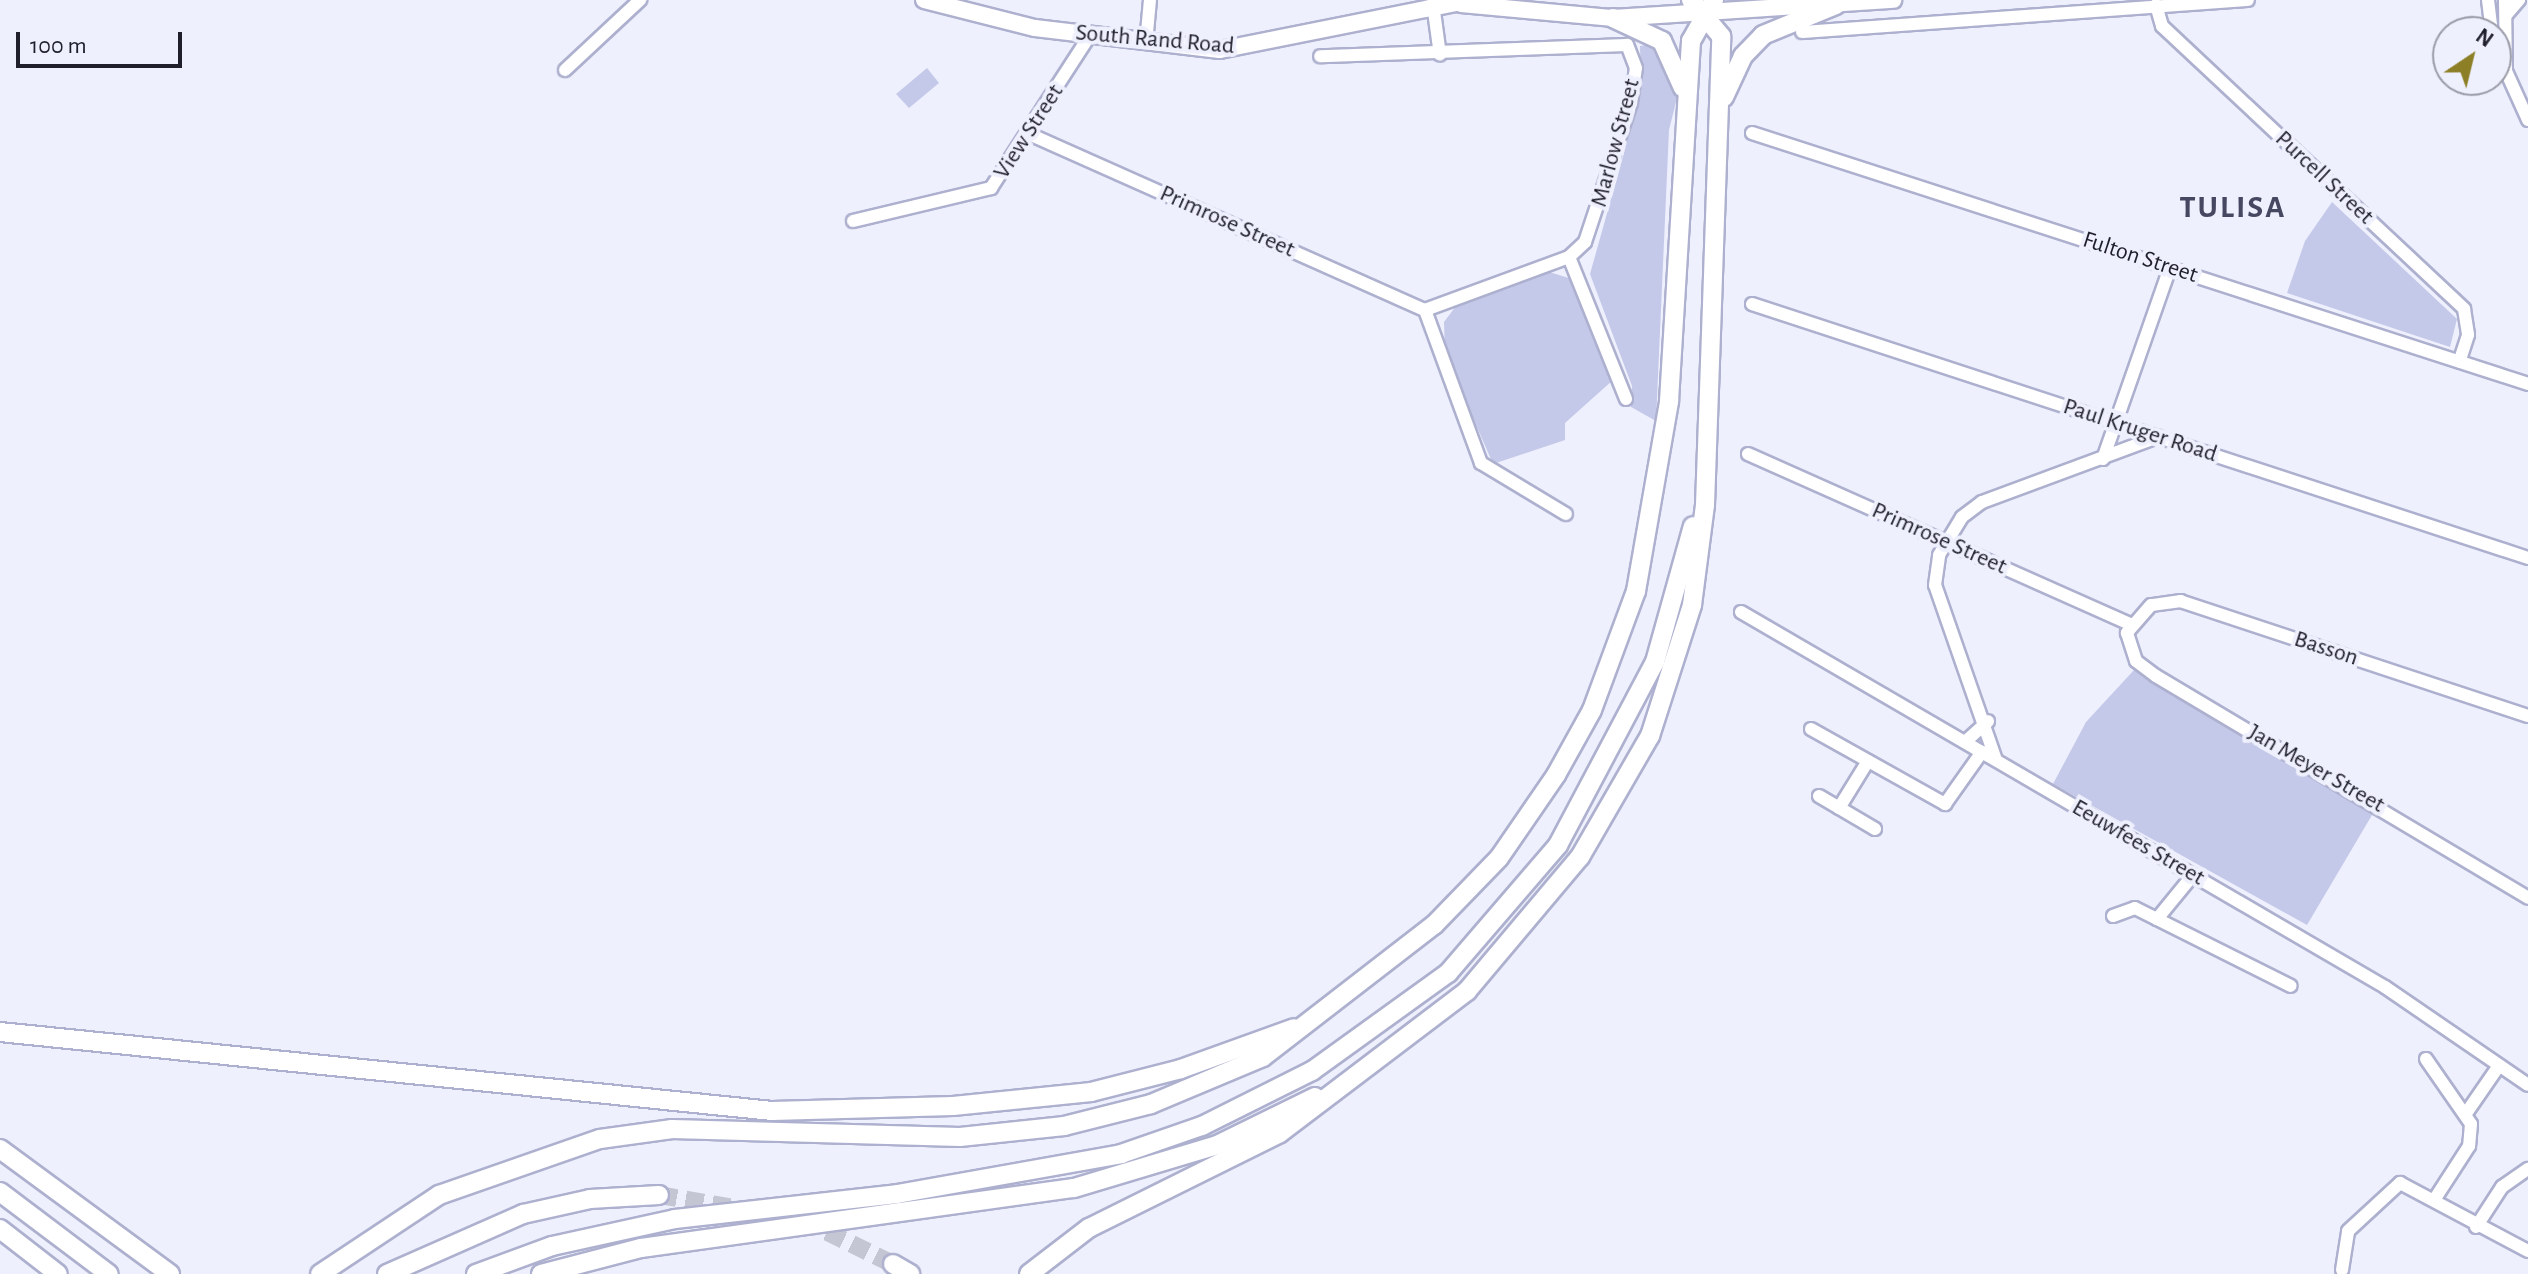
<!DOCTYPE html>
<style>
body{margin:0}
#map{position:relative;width:2528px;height:1274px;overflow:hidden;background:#eff0fd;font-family:"Alegreya Sans",sans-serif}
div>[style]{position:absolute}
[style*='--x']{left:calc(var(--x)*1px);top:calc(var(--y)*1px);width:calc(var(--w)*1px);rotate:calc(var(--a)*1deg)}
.green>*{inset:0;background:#c5c9e9}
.highway-tunnel>*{height:18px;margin-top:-9px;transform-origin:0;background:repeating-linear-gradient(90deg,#c5c6d3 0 18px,transparent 0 27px)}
.roads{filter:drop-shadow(2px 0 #adb0ce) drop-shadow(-2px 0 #adb0ce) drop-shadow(0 2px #adb0ce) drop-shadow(0 -2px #adb0ce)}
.minor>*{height:12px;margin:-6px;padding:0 6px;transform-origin:6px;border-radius:6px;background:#fff}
.major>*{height:16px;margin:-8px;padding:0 8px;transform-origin:8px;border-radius:8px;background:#fff}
.highway>*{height:18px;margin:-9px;padding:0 9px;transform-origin:9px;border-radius:9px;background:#fff}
span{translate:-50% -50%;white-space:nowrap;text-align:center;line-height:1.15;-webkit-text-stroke:8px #eff0fd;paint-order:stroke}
.street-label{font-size:24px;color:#1e1f2b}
.district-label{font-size:32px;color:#464862;font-weight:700;letter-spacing:2px}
.north{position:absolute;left:2432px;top:16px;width:80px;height:80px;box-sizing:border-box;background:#eff0fd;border:2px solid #9b9ca9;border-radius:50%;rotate:35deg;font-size:22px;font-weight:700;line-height:32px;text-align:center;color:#1e1f2b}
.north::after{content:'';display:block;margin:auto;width:28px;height:36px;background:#8c7f26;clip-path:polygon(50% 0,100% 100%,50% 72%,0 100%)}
.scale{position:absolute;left:16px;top:32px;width:166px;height:36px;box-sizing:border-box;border:4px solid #1e1f2b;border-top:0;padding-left:10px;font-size:24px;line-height:28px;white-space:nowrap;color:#1e1f2b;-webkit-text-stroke:6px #eff0fd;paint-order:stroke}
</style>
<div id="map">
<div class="green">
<div style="clip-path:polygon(1660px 43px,1680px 86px,1669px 130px,1656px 421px,1631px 407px,1632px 386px,1590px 274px,1641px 92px,1640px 46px)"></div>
<div style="clip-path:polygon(927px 68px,939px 83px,909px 108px,896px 94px)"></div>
<div style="clip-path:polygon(2332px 202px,2457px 319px,2450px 347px,2287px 293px,2305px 241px)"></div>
<div style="clip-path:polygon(1546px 271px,1572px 279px,1613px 380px,1565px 423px,1565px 440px,1493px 464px,1445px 353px,1444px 322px,1456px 306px)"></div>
<div style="clip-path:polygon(2134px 670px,2375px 810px,2307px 925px,2053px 784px,2086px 722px)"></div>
</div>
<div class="highway-tunnel">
<div style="--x:659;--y:1195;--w:146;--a:9.8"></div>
<div style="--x:803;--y:1220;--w:100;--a:26.1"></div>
</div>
<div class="roads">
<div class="minor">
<div style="--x:2488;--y:0;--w:32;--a:83"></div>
<div style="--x:2505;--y:0;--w:73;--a:89.2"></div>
<div style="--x:1433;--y:4;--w:51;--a:82.2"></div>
<div style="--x:2156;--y:5;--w:22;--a:74"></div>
<div style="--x:2162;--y:26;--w:414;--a:43.1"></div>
<div style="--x:2464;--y:309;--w:26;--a:81"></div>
<div style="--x:2468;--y:335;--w:28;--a:108"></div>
<div style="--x:2506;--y:15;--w:20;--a:-49"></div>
<div style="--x:1802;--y:32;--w:447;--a:-4.1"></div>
<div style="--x:1146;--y:43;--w:43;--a:-84.7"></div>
<div style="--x:2496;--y:49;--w:78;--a:65.7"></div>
<div style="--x:565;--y:70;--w:103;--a:-43"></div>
<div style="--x:1752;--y:133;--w:816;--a:17.92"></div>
<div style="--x:1029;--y:134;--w:433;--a:24"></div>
<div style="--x:1425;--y:310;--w:153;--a:-20.2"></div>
<div style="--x:1569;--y:257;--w:22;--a:-43"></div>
<div style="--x:1585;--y:242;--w:146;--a:-71.7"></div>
<div style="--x:1631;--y:103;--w:35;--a:-82"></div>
<div style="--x:1636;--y:68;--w:25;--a:-111"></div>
<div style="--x:1627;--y:45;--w:307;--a:177.9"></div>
<div style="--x:853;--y:221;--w:142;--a:-13.4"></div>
<div style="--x:991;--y:188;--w:182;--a:-57.1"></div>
<div style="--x:1569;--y:257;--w:153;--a:68.1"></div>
<div style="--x:1752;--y:304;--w:817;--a:18.12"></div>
<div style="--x:1425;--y:310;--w:163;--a:69.9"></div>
<div style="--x:1481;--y:463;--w:99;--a:31"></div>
<div style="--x:1748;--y:454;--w:418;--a:24"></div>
<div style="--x:2103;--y:459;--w:202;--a:-70.7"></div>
<div style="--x:1741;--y:612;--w:745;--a:30.21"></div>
<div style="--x:2385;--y:987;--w:173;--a:34.4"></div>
<div style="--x:2528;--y:716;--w:366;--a:-161.7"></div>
<div style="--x:2181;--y:601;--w:30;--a:172"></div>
<div style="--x:2151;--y:605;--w:37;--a:131"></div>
<div style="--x:2127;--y:633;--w:29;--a:72"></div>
<div style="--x:2136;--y:661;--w:25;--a:37"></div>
<div style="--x:2156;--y:676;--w:433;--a:30.8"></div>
<div style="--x:1811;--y:729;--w:154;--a:29.2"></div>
<div style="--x:1945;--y:804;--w:64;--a:-54.6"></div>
<div style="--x:1965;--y:742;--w:31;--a:-42"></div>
<div style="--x:1996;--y:760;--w:185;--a:-109.2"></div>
<div style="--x:1935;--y:585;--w:30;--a:-82"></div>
<div style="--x:1939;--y:555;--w:44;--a:-58.8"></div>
<div style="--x:1962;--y:517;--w:25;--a:-37"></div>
<div style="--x:1982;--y:502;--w:188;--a:-20.3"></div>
<div style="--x:1819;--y:796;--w:65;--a:30.5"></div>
<div style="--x:1839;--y:808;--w:55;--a:-58.3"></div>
<div style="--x:2113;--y:916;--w:23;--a:-20"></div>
<div style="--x:2135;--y:908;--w:174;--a:26.6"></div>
<div style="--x:2157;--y:919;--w:57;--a:-50.7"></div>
<div style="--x:2426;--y:1059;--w:79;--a:55.3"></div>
<div style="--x:2471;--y:1124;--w:22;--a:95"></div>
<div style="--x:2469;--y:1146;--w:61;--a:122.9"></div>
<div style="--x:2467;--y:1112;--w:55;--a:-55.4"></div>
<div style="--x:2476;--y:1227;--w:48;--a:-57"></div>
<div style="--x:2502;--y:1187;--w:32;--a:-35"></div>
<div style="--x:2342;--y:1270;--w:39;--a:-81"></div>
<div style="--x:2348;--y:1231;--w:71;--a:-42.7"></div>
<div style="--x:2400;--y:1183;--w:145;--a:28"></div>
</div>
<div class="major">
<div style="--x:924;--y:0;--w:114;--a:14.2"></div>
<div style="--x:1035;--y:28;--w:186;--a:6.8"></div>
<div style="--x:1220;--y:50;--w:255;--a:-11.3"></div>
<div style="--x:1461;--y:4;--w:153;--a:5.3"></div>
<div style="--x:1613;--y:18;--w:281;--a:-3.7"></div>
</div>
<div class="highway">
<div style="--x:1613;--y:18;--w:54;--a:25.1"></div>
<div style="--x:1662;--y:41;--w:51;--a:65.9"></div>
<div style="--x:1724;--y:97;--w:45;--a:-65.1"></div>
<div style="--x:1743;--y:56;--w:29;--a:-46"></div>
<div style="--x:1763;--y:35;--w:79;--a:-22.3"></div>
<div style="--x:0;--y:1032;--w:776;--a:5.84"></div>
<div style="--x:772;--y:1111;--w:181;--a:-1.6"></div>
<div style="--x:953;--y:1106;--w:139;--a:-5.8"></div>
<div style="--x:1091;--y:1092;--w:93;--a:-14.3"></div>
<div style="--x:1181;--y:1069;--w:120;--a:-19.9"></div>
<div style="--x:0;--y:1149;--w:211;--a:36.3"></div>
<div style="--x:0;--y:1192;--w:136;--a:37"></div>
<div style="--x:0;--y:1229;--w:73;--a:37.8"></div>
<div style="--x:893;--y:1264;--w:20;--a:30"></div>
<div style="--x:320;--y:1274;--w:143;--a:-33.6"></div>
<div style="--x:439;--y:1195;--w:170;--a:-19.2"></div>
<div style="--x:600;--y:1139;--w:73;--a:-7.9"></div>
<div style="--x:672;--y:1129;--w:288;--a:1.6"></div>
<div style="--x:960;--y:1137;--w:105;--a:-6"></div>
<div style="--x:1064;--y:1126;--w:90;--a:-14.2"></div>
<div style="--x:1151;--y:1104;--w:121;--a:-22.8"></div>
<div style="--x:1263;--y:1057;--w:216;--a:-37.7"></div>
<div style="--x:1434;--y:925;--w:93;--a:-45.9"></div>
<div style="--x:1499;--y:858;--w:101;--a:-55.5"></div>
<div style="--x:1556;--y:775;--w:74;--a:-61"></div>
<div style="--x:1592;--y:710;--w:127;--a:-69.7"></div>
<div style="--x:1636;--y:591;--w:193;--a:-80.1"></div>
<div style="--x:1669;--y:401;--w:361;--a:-86.5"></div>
<div style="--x:1691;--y:41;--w:47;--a:-60.7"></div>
<div style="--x:387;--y:1274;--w:149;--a:-23.8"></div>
<div style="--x:523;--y:1214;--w:69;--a:-12.6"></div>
<div style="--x:590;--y:1199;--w:69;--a:-3.3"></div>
<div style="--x:476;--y:1274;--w:81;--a:-20.2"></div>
<div style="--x:552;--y:1246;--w:126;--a:-12.4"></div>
<div style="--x:675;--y:1219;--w:223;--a:-6.4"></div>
<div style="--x:897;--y:1194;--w:228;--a:-10.1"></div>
<div style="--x:1121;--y:1154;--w:86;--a:-19.1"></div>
<div style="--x:1202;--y:1126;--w:123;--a:-26.6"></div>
<div style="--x:1312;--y:1071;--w:168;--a:-35.8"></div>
<div style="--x:1448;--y:973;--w:169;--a:-49.3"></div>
<div style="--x:1558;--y:845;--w:207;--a:-62.1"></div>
<div style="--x:1655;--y:662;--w:141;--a:-74.4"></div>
<div style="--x:541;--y:1274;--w:103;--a:-14.6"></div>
<div style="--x:641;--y:1248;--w:437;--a:-7.9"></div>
<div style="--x:1074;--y:1188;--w:149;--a:-16.7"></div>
<div style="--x:1217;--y:1145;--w:109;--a:-26.1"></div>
<div style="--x:1029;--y:1274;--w:76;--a:-37.5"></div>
<div style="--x:1089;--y:1228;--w:213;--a:-26.4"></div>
<div style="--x:1280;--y:1133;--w:235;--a:-37.2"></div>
<div style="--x:1467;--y:991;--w:175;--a:-49.9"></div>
<div style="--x:1580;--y:857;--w:140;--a:-60"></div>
<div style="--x:1650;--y:736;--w:138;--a:-72.2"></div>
<div style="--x:1692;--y:605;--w:101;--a:-82.6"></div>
<div style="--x:1705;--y:505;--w:469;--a:-88"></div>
<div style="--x:1721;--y:36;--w:47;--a:-129.8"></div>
</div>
</div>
<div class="street-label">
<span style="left:1155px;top:40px;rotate:5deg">South Rand Road</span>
<span style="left:1029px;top:132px;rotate:-57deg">View Street</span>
<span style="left:1616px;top:143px;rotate:-75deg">Marlow Street</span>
<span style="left:2324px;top:178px;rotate:43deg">Purcell Street</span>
<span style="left:1227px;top:222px;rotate:24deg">Primrose Street</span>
<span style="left:2140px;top:258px;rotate:18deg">Fulton Street</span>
<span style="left:2140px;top:431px;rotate:18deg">Paul Kruger Road</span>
<span style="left:1939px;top:539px;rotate:24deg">Primrose Street</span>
<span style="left:2326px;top:649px;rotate:18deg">Basson</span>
<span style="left:2316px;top:769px;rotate:30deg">Jan Meyer Street</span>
<span style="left:2138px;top:843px;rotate:30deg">Eeuwfees Street</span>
</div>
<div class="district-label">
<span style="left:2233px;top:207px">TULISA</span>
</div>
<div class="north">N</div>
<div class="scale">100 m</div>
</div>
